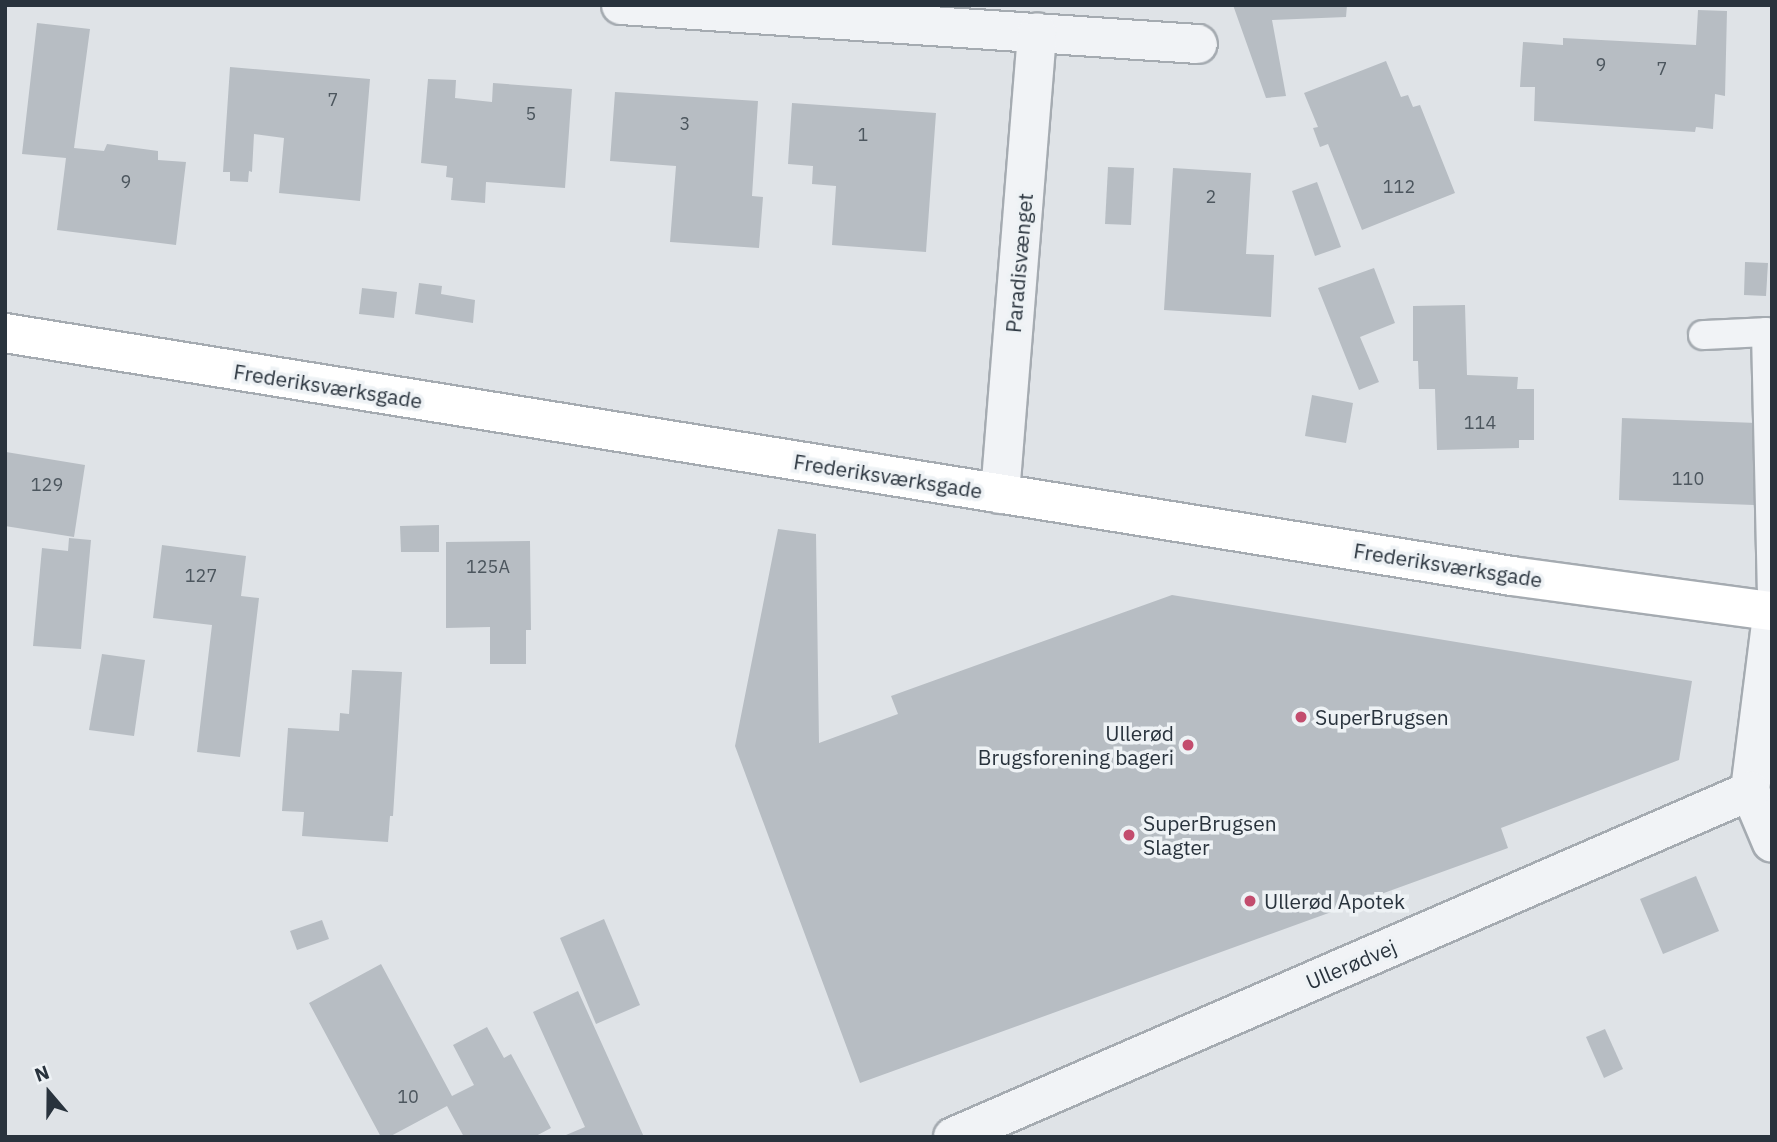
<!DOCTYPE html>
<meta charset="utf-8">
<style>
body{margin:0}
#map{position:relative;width:1777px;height:1142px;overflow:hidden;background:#dfe3e7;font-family:"IBM Plex Sans",sans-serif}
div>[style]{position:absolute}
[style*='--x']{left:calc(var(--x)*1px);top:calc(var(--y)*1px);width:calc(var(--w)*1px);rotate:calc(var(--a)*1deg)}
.building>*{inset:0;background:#b7bdc3}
.roads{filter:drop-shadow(2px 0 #a5abb1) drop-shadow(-2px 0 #a5abb1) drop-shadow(0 2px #a5abb1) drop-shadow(0 -2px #a5abb1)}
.lane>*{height:28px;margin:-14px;padding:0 14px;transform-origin:14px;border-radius:14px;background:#f1f3f6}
.street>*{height:38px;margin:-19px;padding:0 19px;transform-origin:19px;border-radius:19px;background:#f1f3f6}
.secondary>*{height:38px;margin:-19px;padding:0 19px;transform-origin:19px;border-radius:19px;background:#fff}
.dots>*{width:19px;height:19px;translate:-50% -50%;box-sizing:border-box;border:4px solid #eef2f5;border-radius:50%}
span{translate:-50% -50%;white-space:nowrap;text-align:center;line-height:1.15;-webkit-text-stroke:7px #eef2f5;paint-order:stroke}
.number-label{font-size:18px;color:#4c565e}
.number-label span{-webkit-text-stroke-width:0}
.street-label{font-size:21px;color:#29333d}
.poi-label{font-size:21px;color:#29333d}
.left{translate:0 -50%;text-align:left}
.right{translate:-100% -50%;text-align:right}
.frame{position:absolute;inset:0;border:7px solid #29333d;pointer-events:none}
.north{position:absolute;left:14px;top:1058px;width:70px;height:70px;-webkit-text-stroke:5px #eef2f5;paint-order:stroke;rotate:340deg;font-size:19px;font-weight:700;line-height:28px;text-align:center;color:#29333d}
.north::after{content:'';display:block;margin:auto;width:24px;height:32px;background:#29333d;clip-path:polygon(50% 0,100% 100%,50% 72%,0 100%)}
</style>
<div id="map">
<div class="building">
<div style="clip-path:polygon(1233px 5px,1347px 5px,1346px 17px,1272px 20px,1286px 96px,1266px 98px)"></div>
<div style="clip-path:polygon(1698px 10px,1727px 11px,1725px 96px,1715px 94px,1713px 129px,1696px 127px,1695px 132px,1534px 121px,1535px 87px,1520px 87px,1523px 42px,1563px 45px,1563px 38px,1696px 45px)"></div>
<div style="clip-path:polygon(37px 23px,90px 29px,74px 148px,104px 151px,107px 144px,158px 151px,158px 160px,186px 162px,176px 245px,57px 230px,66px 158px,22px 154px)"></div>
<div style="clip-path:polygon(1386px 61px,1401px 97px,1408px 95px,1413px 107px,1420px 105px,1455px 193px,1362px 230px,1328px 144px,1320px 147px,1313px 128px,1318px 127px,1304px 93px)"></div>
<div style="clip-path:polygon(230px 67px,370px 79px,360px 201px,279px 193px,284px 138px,254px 134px,252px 172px,249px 171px,248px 182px,230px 181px,230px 172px,223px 172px)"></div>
<div style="clip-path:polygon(428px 79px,456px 80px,455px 98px,492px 102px,493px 83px,572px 89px,565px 188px,486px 182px,485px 203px,451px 200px,453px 178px,446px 177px,447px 166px,421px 163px)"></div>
<div style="clip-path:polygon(615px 92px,758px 101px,752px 196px,763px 197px,759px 248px,670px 242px,676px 166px,610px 161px)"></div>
<div style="clip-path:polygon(792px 103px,936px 113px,926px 252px,832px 245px,836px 186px,812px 184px,813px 166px,788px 164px)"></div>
<div style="clip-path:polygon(1108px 167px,1134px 168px,1131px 225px,1105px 224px)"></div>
<div style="clip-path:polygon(1173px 168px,1251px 173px,1246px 254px,1274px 255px,1271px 317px,1164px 310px)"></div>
<div style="clip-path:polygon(1317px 182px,1341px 247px,1315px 256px,1292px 191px)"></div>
<div style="clip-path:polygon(1745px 262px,1768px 263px,1766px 296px,1744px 295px)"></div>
<div style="clip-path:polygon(1374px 268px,1395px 323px,1360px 337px,1379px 382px,1359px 390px,1318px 288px)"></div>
<div style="clip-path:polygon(419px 283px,442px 286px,441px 294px,475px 300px,473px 323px,415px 314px)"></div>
<div style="clip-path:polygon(362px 288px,397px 292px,394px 318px,359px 314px)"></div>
<div style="clip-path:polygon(1465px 305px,1467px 375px,1518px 377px,1517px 389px,1534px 389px,1534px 440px,1519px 440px,1519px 448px,1437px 450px,1435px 389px,1419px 389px,1418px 361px,1413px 361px,1413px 306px)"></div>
<div style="clip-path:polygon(1312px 395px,1353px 403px,1346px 443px,1305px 436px)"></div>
<div style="clip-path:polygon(1622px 418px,1757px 423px,1754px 505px,1619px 500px)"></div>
<div style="clip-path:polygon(6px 452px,85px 465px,74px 537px,5px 526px)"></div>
<div style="clip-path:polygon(439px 525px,439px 552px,401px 552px,400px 526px)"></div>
<div style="clip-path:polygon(778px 529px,816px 534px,819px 743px,898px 714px,891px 696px,1172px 595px,1692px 681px,1679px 760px,1501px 828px,1508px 848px,860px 1083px,735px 746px)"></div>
<div style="clip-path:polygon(69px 538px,91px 540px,81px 649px,33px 646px,42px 548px,68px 551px)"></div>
<div style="clip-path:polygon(530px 541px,531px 630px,526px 630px,526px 664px,490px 664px,490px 627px,446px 628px,446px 542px)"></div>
<div style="clip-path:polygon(162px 545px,246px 556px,241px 596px,259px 598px,240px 757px,197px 752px,212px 625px,153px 618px)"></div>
<div style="clip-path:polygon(102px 654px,145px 660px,134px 736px,89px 730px)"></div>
<div style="clip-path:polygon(352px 670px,402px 672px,393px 816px,390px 816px,388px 842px,302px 836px,304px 812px,282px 811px,288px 728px,339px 731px,340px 713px,349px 714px)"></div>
<div style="clip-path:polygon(1696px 876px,1719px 931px,1663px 954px,1640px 899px)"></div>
<div style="clip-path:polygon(604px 919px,640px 1005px,596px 1024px,560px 938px)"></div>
<div style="clip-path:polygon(322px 920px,329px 939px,297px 950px,290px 931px)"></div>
<div style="clip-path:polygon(381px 964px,452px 1096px,474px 1085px,453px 1045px,487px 1027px,504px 1058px,511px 1054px,551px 1128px,534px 1137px,464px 1137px,447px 1106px,389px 1137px,381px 1137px,309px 1003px)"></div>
<div style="clip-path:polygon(578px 991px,644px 1137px,566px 1135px,585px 1127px,533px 1012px)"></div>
<div style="clip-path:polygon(1605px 1029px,1623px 1069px,1604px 1078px,1586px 1037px)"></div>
</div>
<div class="roads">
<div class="lane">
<div style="--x:1703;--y:335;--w:63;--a:-2.7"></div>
<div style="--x:1766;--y:332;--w:256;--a:88.7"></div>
</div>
<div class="street">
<div style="--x:621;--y:5;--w:578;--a:3.87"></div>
<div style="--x:1000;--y:494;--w:463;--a:-85.4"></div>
<div style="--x:1772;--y:616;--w:176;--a:97.2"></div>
<div style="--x:1750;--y:791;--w:56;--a:67.1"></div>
<div style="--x:953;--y:1137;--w:869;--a:-23.47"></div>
</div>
<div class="secondary">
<div style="--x:5;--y:333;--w:1526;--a:9.16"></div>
<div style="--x:1512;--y:576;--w:262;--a:7.7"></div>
</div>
</div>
<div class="dots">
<div style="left:1301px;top:717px;background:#c34d6e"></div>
<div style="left:1188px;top:745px;background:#c34d6e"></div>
<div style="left:1129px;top:835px;background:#c34d6e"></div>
<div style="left:1250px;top:901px;background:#c34d6e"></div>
</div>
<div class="number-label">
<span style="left:1601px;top:65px">9</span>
<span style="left:1662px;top:69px">7</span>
<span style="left:333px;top:100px">7</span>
<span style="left:531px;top:114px">5</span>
<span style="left:685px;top:124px">3</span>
<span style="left:863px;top:135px">1</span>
<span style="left:126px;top:182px">9</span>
<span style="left:1399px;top:187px">112</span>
<span style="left:1211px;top:197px">2</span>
<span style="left:1480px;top:423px">114</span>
<span style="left:1688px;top:479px">110</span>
<span style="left:47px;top:485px">129</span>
<span style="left:488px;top:567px">125A</span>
<span style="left:201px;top:576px">127</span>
<span style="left:408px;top:1097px">10</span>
</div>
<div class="street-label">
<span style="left:1019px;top:263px;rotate:-85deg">Paradisvænget</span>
<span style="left:328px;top:386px;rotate:9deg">Frederiksværksgade</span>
<span style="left:888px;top:476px;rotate:9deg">Frederiksværksgade</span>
<span style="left:1448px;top:565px;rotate:9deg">Frederiksværksgade</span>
<span style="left:1351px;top:964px;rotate:-23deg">Ullerødvej</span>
</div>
<div class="poi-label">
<span class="left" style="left:1315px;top:717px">SuperBrugsen</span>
<span class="right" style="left:1174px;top:745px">Ullerød<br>Brugsforening bageri</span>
<span class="left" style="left:1143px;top:835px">SuperBrugsen<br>Slagter</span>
<span class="left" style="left:1264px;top:901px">Ullerød Apotek</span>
</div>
<div class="frame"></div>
<div class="north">N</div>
</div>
